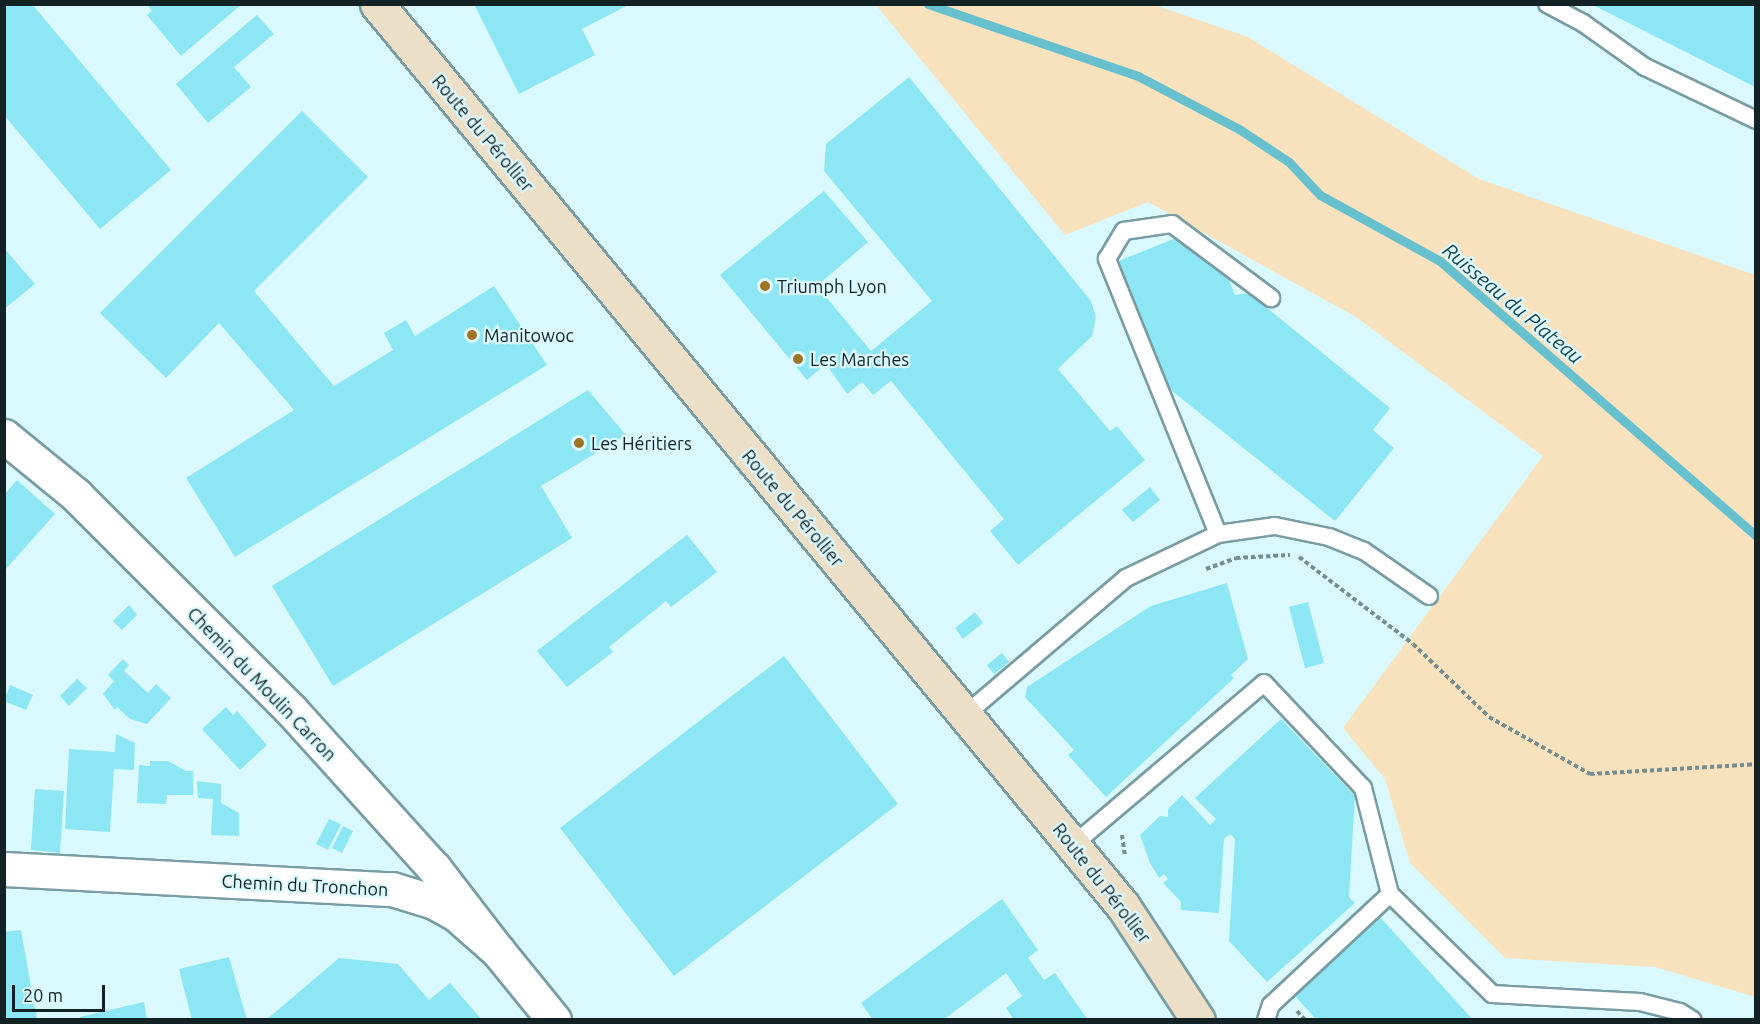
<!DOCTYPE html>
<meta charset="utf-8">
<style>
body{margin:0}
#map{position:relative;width:1760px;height:1024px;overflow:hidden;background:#daf9fe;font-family:Ubuntu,sans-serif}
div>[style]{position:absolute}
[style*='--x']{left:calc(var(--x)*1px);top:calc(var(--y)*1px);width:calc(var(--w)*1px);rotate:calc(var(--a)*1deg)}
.green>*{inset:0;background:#f8e1bd}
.stream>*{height:9px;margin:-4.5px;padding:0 4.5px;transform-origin:4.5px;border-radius:4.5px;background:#67c0ce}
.building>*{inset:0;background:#8de6f4}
.path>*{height:4px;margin-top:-2px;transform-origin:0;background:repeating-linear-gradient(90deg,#768d90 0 4.5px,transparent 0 7.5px)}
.roads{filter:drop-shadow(2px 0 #789ca2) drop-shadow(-2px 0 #789ca2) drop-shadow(0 2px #789ca2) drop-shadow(0 -2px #789ca2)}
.lane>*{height:16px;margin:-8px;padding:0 8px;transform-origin:8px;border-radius:8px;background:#fff}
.street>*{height:33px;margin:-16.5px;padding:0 16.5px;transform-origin:16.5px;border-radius:16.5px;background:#fff}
.secondary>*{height:33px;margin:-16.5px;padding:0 16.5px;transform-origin:16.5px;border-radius:16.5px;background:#ecdfc8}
.dots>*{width:16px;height:16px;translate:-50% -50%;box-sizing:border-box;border:3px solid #daf9fe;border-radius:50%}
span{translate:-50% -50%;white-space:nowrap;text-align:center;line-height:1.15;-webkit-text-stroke:4.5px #daf9fe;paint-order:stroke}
.street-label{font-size:18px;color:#132224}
.poi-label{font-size:18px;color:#132224}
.left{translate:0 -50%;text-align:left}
.water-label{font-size:20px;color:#184248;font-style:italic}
.frame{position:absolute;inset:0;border:6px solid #132224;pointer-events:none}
.scale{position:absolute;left:12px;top:985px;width:93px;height:27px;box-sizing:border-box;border:3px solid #132224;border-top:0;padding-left:8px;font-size:18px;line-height:21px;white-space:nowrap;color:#132224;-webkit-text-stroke:4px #daf9fe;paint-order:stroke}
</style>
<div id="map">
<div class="green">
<div style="clip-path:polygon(876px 5px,1155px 5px,1248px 37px,1479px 179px,1755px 275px,1755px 997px,1655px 967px,1505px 958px,1410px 863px,1385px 779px,1343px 728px,1543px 456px,1356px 317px,1148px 202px,1065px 235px)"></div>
</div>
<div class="stream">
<div style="--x:928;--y:4;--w:222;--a:18.9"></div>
<div style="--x:1138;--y:76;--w:114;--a:27.7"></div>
<div style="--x:1239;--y:129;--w:60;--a:33.4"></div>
<div style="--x:1289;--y:162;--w:45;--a:46.8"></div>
<div style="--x:1320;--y:195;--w:137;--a:28.8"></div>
<div style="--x:1440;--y:261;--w:419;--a:41"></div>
</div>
<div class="building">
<div style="clip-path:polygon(4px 4px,32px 4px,171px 170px,100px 229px,4px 115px)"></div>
<div style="clip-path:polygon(147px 4px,242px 4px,181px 56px,147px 15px,152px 11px)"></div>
<div style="clip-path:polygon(474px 4px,630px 4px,582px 29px,595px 55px,519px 94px)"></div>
<div style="clip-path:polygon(1591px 4px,1755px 4px,1755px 87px)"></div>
<div style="clip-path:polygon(257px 15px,274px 34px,234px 67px,251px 87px,208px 123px,176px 84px)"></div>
<div style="clip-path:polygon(909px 77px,1091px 301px,1096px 317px,1092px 336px,1058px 369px,1110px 431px,1117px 426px,1145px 460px,1018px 565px,990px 531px,1004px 519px,891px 381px,873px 395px,862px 382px,847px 394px,826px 364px,807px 380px,720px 275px,824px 191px,868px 242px,817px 286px,871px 351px,932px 301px,824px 171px,826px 144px)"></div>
<div style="clip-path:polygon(302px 111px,368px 177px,254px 291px,334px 386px,393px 350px,384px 333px,406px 320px,415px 336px,494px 286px,547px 365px,235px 557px,186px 478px,294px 410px,219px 323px,166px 378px,100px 313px)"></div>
<div style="clip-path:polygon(1176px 238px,1226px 273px,1235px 295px,1249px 293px,1390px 408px,1373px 430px,1394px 448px,1335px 521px,1167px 387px,1116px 262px)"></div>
<div style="clip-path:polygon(4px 248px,35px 284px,4px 309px)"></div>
<div style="clip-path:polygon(588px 390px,626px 435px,541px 486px,572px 538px,333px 686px,272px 586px)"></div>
<div style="clip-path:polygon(17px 480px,55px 514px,5px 570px,5px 494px)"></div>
<div style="clip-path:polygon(1150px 487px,1160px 500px,1133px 522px,1122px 510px)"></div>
<div style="clip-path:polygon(687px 535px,717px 572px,671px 607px,666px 601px,609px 647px,613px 652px,567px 687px,537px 651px)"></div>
<div style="clip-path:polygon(1227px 583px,1248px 659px,1231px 675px,1234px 678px,1106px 797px,1068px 755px,1074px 750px,1025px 697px,1027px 687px,1151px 606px)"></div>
<div style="clip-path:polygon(1308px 602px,1324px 663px,1305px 668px,1289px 607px)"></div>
<div style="clip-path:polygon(129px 605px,137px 615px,122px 630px,113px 621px)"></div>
<div style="clip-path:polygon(975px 612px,983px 623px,963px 639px,955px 628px)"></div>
<div style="clip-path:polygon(1002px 653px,1009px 662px,994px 674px,987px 665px)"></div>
<div style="clip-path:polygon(784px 656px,898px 804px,674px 976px,560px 828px)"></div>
<div style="clip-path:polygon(123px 659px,129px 665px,124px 671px,148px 693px,156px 684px,171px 698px,147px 724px,130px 719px,117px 707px,115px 710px,103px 694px,114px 681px,108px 675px)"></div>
<div style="clip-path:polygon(77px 679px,87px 688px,69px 706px,60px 696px)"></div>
<div style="clip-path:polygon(10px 685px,33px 695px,26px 710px,4px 701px)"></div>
<div style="clip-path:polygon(226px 707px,233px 715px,237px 711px,267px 745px,240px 770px,202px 729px)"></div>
<div style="clip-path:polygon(1281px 719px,1355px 796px,1349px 897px,1355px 903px,1267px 982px,1229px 941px,1235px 839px,1230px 834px,1224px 839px,1219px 913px,1181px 910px,1181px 902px,1163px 883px,1168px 879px,1164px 874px,1159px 878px,1150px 863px,1140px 835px,1160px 816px,1168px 817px,1168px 809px,1182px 795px,1210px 825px,1216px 819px,1195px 798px)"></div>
<div style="clip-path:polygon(116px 734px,135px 743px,134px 770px,114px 769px,110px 832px,65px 829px,69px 749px,115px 752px)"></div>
<div style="clip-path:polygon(150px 761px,168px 761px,186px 771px,193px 771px,193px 795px,167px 795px,166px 804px,137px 803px,139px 765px,150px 766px)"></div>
<div style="clip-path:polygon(197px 781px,221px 784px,221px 803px,239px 813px,239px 836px,211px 835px,213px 799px,198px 798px)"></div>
<div style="clip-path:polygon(35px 789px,64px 791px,60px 853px,31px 850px)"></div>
<div style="clip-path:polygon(329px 819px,341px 824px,328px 850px,316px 844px)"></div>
<div style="clip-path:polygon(343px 826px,353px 831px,342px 853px,332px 848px)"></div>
<div style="clip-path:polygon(1002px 899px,1038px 950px,1028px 958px,1044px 980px,1055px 973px,1088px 1020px,1014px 1020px,1006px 1008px,1022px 996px,1006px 973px,943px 1020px,873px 1020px,861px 1003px)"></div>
<div style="clip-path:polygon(1380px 917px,1473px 1020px,1317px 1020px,1294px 995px)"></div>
<div style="clip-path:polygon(21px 930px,37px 1020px,4px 1020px,4px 932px)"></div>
<div style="clip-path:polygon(229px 957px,247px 1020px,192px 1020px,179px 969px)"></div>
<div style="clip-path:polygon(339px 958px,398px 964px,429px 1000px,450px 983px,482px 1020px,266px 1020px)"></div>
<div style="clip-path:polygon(144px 1002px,147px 1020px,81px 1020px,80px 1017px)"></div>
</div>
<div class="path">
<div style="--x:1299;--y:557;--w:143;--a:37.3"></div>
<div style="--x:1413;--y:644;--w:105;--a:43.8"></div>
<div style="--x:1489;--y:717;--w:116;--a:29.4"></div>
<div style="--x:1590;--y:774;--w:166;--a:-3.4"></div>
<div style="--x:1206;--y:569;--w:32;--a:-20"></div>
<div style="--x:1236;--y:558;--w:54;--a:-3.2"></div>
<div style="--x:1122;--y:835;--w:22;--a:82"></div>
<div style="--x:1297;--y:1011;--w:12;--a:48"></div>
</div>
<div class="roads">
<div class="lane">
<div style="--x:1547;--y:4;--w:41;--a:27.8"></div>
<div style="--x:1583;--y:23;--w:76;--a:35.4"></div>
<div style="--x:1645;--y:67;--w:123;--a:25.5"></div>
<div style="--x:1218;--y:534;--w:297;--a:-112"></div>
<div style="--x:1107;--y:259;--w:33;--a:-59"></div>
<div style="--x:1124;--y:231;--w:49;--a:-8.3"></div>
<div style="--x:1172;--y:224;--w:124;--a:36.8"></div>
<div style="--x:965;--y:715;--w:211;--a:-40.4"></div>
<div style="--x:1126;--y:578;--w:102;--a:-25.6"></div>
<div style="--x:1218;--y:534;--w:58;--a:-8"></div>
<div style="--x:1275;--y:526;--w:55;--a:11.5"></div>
<div style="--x:1329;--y:537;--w:38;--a:22"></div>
<div style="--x:1364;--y:551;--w:79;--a:34.7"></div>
<div style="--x:1073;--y:845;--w:250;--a:-40.3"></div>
<div style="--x:1264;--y:683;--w:144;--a:46.7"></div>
<div style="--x:1363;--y:788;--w:109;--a:75.7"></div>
<div style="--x:1266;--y:1020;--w:16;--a:-72"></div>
<div style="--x:1271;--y:1005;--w:163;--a:-43"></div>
<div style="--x:1390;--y:894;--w:143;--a:44.4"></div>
<div style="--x:1492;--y:994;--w:148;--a:3.1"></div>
<div style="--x:1640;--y:1002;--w:41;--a:14"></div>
<div style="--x:1680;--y:1012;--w:15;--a:32"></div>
</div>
<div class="street">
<div style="--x:4;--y:436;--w:93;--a:39.3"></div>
<div style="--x:76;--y:495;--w:304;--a:45"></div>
<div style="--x:291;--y:710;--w:213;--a:47.9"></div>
<div style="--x:434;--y:868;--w:105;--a:52.4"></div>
<div style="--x:4;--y:869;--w:389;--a:3"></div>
<div style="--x:392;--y:889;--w:44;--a:17.2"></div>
<div style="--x:434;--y:902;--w:25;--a:29"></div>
<div style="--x:456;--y:914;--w:56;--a:41.4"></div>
<div style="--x:498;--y:951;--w:89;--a:50.9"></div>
</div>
<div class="secondary">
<div style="--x:377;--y:4;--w:1171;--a:50.41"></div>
<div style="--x:1123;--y:906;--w:136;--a:56.7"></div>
</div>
</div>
<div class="dots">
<div style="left:765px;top:286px;background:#9e7423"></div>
<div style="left:472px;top:335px;background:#9e7423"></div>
<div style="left:798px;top:359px;background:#9e7423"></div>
<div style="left:579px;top:443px;background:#9e7423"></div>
</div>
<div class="street-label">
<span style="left:483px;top:133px;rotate:50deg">Route du Pérollier</span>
<span style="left:793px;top:508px;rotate:50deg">Route du Pérollier</span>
<span style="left:262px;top:684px;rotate:46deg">Chemin du Moulin Carron</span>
<span style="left:1102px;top:883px;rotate:52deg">Route du Pérollier</span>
<span style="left:305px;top:885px;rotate:3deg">Chemin du Tronchon</span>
</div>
<div class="poi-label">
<span class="left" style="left:777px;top:286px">Triumph Lyon</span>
<span class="left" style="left:484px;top:335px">Manitowoc</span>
<span class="left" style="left:810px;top:359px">Les Marches</span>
<span class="left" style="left:591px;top:443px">Les Héritiers</span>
</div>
<div class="water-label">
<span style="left:1513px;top:303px;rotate:40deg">Ruisseau du Plateau</span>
</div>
<div class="frame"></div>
<div class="scale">20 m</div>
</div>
